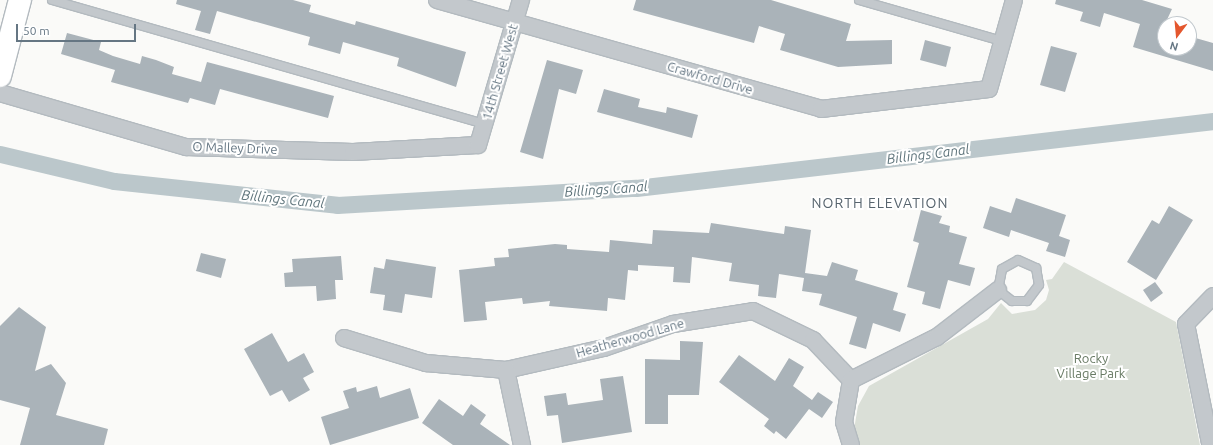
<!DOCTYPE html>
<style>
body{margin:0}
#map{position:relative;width:1213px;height:445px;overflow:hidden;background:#fafaf8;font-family:Ubuntu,sans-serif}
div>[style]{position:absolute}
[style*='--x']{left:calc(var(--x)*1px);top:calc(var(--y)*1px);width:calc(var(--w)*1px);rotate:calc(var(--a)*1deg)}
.green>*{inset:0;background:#dadfd7}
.canal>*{height:17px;margin:-8.5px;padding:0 8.5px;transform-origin:8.5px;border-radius:8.5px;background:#bbc7cb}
.building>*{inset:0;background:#aab3b9}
.roads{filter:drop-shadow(1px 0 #b3babf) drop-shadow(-1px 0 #b3babf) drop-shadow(0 1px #b3babf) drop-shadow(0 -1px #b3babf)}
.lane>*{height:8px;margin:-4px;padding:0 4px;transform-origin:4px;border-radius:4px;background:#c3c8cc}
.street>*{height:16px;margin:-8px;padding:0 8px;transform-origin:8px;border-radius:8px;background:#c3c8cc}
.secondary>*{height:22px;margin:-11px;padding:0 11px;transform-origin:11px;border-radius:11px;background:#fff}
span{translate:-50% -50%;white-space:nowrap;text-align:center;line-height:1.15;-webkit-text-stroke:4px #fff;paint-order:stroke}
.street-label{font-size:13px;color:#657683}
.park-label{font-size:13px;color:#687a64}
.water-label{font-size:14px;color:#60757c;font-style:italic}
.neighbourhood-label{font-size:14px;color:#57646e;letter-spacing:1px}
.north{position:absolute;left:1157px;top:16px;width:40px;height:40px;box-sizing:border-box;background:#fff;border:1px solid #c1c8cd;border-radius:50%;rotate:196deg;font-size:11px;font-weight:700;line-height:16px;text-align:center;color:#657683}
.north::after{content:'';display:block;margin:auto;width:14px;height:18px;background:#e4572e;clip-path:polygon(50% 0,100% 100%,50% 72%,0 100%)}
.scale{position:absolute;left:16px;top:24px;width:120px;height:18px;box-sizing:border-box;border:2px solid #657683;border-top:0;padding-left:5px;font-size:12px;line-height:14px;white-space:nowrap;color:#657683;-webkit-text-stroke:3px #fff;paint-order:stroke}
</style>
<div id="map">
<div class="green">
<div style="clip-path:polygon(1064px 262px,1176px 322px,1200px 445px,859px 445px,854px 429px,858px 406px,869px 386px,988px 319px,1001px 303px,1012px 314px,1035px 310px,1046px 300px,1049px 290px,1046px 280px,1052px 279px)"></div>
</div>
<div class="canal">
<div style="--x:0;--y:154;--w:117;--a:13.3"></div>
<div style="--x:114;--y:181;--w:224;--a:6.1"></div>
<div style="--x:337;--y:205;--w:299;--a:-3.3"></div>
<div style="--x:636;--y:188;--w:581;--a:-6.62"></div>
</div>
<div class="building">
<div style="clip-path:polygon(177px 0,293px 0,311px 5px,309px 12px,355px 25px,356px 21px,466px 52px,456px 87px,397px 66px,399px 58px,343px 42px,340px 54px,308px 45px,310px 37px,217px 11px,210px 34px,195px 30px,201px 11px,176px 4px)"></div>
<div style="clip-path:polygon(636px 0,771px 0,851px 24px,846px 41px,892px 40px,892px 64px,838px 67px,780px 50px,785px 34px,759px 26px,754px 43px,633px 10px)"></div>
<div style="clip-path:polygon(1056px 0,1142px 0,1172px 9px,1165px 24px,1165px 48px,1189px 48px,1192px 37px,1213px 43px,1213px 71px,1133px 47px,1140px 24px,1104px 13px,1100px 27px,1080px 21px,1083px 12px,1055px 4px)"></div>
<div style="clip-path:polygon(67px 33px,101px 42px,99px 50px,113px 56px,140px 64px,142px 56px,156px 60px,174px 67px,172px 74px,201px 82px,207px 62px,334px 96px,328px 118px,220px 89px,215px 105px,190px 98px,188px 103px,111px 82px,115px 70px,61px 54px)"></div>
<div style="clip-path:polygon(925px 40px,951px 47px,946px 67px,920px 60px)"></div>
<div style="clip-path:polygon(1051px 46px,1077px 53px,1065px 92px,1040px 85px)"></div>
<div style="clip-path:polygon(547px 60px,583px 70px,576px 94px,559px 89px,543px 159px,520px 152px)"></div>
<div style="clip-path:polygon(604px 89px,640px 99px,638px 107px,666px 113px,667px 107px,698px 115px,692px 138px,597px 112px)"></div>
<div style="clip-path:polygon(1016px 198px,1066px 215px,1059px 236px,1070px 240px,1065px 257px,1046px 251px,1049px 243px,1011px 230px,1009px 237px,983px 228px,990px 206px,1011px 213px)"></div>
<div style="clip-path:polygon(1169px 206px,1193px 220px,1156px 280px,1127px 262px,1152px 220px,1159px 224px)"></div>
<div style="clip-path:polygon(921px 210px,942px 216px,939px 223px,950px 226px,949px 232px,967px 237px,959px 264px,975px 268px,970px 286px,948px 280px,940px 309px,922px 304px,925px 292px,907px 287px,919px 243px,913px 241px)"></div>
<div style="clip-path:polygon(711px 223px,784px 234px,785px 226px,811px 230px,805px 273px,827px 276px,832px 262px,858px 270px,855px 280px,898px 293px,893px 310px,906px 314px,900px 332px,873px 323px,866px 349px,849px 344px,857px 317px,819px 305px,822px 294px,802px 291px,804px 278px,779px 274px,776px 298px,758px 296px,759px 285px,729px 281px,732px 263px,692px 257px,690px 283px,673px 282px,674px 267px,638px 265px,638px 271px,628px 270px,625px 300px,608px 298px,607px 311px,549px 306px,550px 301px,523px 304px,522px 298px,485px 302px,487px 320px,464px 322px,459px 270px,495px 266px,494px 258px,509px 257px,508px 249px,555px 244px,567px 245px,567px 249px,609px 252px,610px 240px,652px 244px,653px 230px,709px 233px)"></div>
<div style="clip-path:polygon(201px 253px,226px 259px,221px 278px,196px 271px)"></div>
<div style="clip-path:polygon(341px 256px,343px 280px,335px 280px,336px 299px,317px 301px,316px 286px,285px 287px,284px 273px,293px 272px,292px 259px)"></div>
<div style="clip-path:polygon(386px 259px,436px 267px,432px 298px,405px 294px,402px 313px,383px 310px,385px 295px,370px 293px,374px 267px,384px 269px)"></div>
<div style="clip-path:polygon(1155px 282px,1163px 293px,1151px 302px,1143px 290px)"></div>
<div style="clip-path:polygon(19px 307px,46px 327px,35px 371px,51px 364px,66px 383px,56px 415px,108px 429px,104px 445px,20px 445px,30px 408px,0 400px,0 326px)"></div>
<div style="clip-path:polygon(272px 333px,288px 362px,304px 353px,314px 372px,303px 378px,310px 390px,289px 402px,282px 390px,270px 396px,244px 349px)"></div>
<div style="clip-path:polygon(680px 341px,703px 342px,699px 395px,668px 395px,668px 424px,645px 424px,645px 359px,680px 360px)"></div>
<div style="clip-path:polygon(739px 355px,775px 381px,789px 358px,804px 367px,793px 386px,812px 400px,818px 392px,833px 402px,822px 418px,809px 409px,786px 439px,776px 431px,774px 434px,764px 426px,769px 419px,719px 382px)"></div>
<div style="clip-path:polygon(623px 376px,632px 432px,562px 443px,558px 415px,547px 416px,544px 396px,566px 393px,568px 405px,603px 400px,600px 379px)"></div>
<div style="clip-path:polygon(377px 386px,380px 398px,410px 388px,419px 418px,330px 445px,321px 417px,349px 408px,343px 391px,356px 387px,357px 392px)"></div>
<div style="clip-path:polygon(439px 399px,463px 416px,471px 404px,486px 415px,480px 424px,510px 445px,453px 445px,422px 423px)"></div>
</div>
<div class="roads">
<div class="lane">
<div style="--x:52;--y:0;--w:449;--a:16"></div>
<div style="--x:859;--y:0;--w:149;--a:16"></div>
<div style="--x:1018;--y:260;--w:20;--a:24"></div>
<div style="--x:1036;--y:268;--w:17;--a:80"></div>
<div style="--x:1039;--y:285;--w:20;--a:127"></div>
<div style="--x:1027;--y:301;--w:15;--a:180"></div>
<div style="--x:1012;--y:301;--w:18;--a:-142"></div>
<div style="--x:998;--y:290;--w:21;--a:-79"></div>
<div style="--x:1002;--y:269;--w:18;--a:-29"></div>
</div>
<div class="street">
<div style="--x:437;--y:0;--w:399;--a:15.8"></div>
<div style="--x:821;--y:109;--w:169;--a:-6.8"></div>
<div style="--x:989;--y:89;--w:92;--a:-74.3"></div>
<div style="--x:0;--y:93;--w:194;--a:16.2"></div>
<div style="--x:186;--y:147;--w:167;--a:1.7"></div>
<div style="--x:353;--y:152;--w:125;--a:-3.2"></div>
<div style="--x:478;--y:145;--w:151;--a:-73.5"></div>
<div style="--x:1213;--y:296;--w:39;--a:134"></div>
<div style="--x:1186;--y:324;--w:121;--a:78.6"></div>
<div style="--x:1210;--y:443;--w:3;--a:0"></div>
<div style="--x:344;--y:338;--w:86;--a:17"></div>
<div style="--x:426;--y:363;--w:80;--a:5"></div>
<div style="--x:506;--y:370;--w:100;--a:-12.7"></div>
<div style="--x:604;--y:348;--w:73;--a:-19.2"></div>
<div style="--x:673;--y:324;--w:81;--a:-9.2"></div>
<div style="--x:753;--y:311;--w:67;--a:25.8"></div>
<div style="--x:813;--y:340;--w:55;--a:46.5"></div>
<div style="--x:506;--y:370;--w:77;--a:78"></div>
<div style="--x:851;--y:445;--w:24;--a:-107"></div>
<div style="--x:844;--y:422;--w:43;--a:-80.5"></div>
<div style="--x:851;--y:380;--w:96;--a:-26.6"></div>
<div style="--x:937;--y:337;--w:77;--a:-37.6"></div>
</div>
<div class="secondary">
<div style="--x:0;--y:76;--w:79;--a:-75.3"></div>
</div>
</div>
<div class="street-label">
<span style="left:500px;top:72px;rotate:-74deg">14th Street West</span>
<span style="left:710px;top:78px;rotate:16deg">Crawford Drive</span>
<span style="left:235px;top:148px;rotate:2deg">O Malley Drive</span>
<span style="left:630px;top:338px;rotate:-16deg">Heatherwood Lane</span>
</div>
<div class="park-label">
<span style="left:1091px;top:366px">Rocky<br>Village Park</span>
</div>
<div class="water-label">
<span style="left:928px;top:154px;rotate:-7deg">Billings Canal</span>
<span style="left:606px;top:189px;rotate:-4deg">Billings Canal</span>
<span style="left:283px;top:199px;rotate:6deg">Billings Canal</span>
</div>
<div class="neighbourhood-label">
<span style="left:880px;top:203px">NORTH ELEVATION</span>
</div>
<div class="north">N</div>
<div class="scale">50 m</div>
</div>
